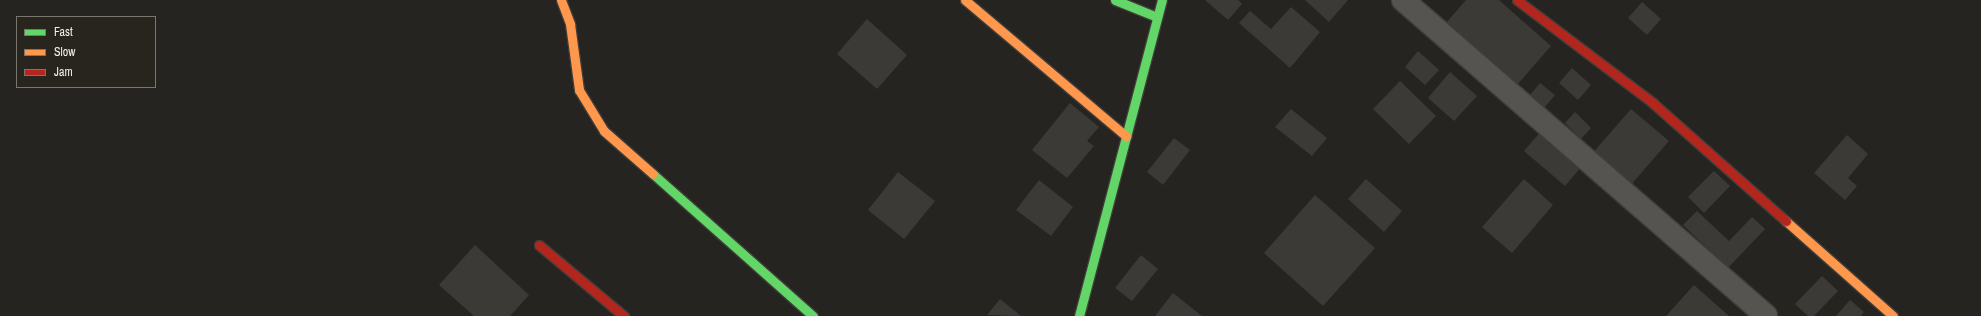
<!DOCTYPE html>
<style>
body{margin:0}
#map{position:relative;width:1981px;height:316px;overflow:hidden;background:#262420;font-family:"Archivo Narrow",sans-serif}
div>[style]{position:absolute}
[style*='--x']{left:calc(var(--x)*1px);top:calc(var(--y)*1px);width:calc(var(--w)*1px);rotate:calc(var(--a)*1deg)}
.building>*{inset:0;background:#3c3a37}
.roads{filter:drop-shadow(1px 0 #403e3a) drop-shadow(-1px 0 #403e3a) drop-shadow(0 1px #403e3a) drop-shadow(0 -1px #403e3a)}
.street>*{height:22px;margin:-11px;padding:0 11px;transform-origin:11px;border-radius:11px;background:#555450}
.fast>*{height:9px;margin:-4.5px;padding:0 4.5px;transform-origin:4.5px;border-radius:4.5px;background:#63d668}
.slow>*{height:9px;margin:-4.5px;padding:0 4.5px;transform-origin:4.5px;border-radius:4.5px;background:#ff974d}
.jam>*{height:9px;margin:-4.5px;padding:0 4.5px;transform-origin:4.5px;border-radius:4.5px;background:#b3261e}
span{translate:-50% -50%;white-space:nowrap;text-align:center;line-height:1.15;-webkit-text-stroke:3.5px #28251e;paint-order:stroke}
.legend{position:absolute;left:16px;top:16px;width:140px;height:72px;box-sizing:border-box;background:#28251e;border:1px solid #78766f;margin:0;padding:5px 7px;list-style:none;font-size:12px;color:#f0efe9}
.legend li{display:flex;align-items:center;gap:8px;height:20px}
.legend b{width:20px;border:1px solid #78766f}
</style>
<div id="map">
<div class="building">
<div style="clip-path:polygon(1205px 0,1238px 0,1242px 4px,1228px 20px)"></div>
<div style="clip-path:polygon(1305px 0,1348px 0,1329px 22px)"></div>
<div style="clip-path:polygon(1466px 0,1499px 0,1551px 46px,1517px 85px,1446px 23px)"></div>
<div style="clip-path:polygon(1642px 2px,1661px 19px,1647px 35px,1628px 18px)"></div>
<div style="clip-path:polygon(1291px 7px,1320px 32px,1290px 68px,1239px 23px,1250px 11px,1271px 29px)"></div>
<div style="clip-path:polygon(867px 19px,907px 55px,877px 89px,837px 54px)"></div>
<div style="clip-path:polygon(1418px 51px,1439px 70px,1425px 85px,1405px 67px)"></div>
<div style="clip-path:polygon(1572px 68px,1591px 85px,1578px 100px,1559px 83px)"></div>
<div style="clip-path:polygon(1450px 72px,1477px 96px,1454px 121px,1428px 98px)"></div>
<div style="clip-path:polygon(1400px 81px,1436px 116px,1409px 144px,1373px 109px)"></div>
<div style="clip-path:polygon(1540px 83px,1555px 95px,1544px 108px,1530px 95px)"></div>
<div style="clip-path:polygon(1070px 103px,1099px 127px,1087px 141px,1094px 146px,1067px 178px,1032px 150px)"></div>
<div style="clip-path:polygon(1291px 109px,1327px 138px,1312px 156px,1275px 127px)"></div>
<div style="clip-path:polygon(1631px 109px,1669px 141px,1629px 187px,1591px 155px)"></div>
<div style="clip-path:polygon(1575px 112px,1591px 128px,1581px 139px,1565px 123px)"></div>
<div style="clip-path:polygon(1542px 130px,1583px 165px,1565px 186px,1524px 151px)"></div>
<div style="clip-path:polygon(1847px 135px,1868px 154px,1848px 178px,1857px 186px,1845px 200px,1814px 173px)"></div>
<div style="clip-path:polygon(1174px 138px,1190px 150px,1163px 185px,1147px 172px)"></div>
<div style="clip-path:polygon(1714px 171px,1730px 186px,1704px 213px,1688px 197px)"></div>
<div style="clip-path:polygon(898px 172px,935px 201px,904px 239px,868px 210px)"></div>
<div style="clip-path:polygon(1366px 179px,1402px 211px,1384px 232px,1348px 199px)"></div>
<div style="clip-path:polygon(1524px 179px,1553px 205px,1512px 253px,1482px 227px)"></div>
<div style="clip-path:polygon(1039px 180px,1073px 207px,1051px 236px,1016px 210px)"></div>
<div style="clip-path:polygon(1315px 195px,1375px 248px,1323px 306px,1264px 253px)"></div>
<div style="clip-path:polygon(1697px 211px,1729px 241px,1752px 217px,1765px 229px,1728px 268px,1683px 225px)"></div>
<div style="clip-path:polygon(475px 245px,529px 295px,510px 316px,474px 316px,439px 285px)"></div>
<div style="clip-path:polygon(1141px 255px,1158px 269px,1132px 301px,1115px 288px)"></div>
<div style="clip-path:polygon(1822px 276px,1838px 291px,1814px 316px,1808px 316px,1795px 304px)"></div>
<div style="clip-path:polygon(1694px 285px,1729px 316px,1666px 316px)"></div>
<div style="clip-path:polygon(1173px 293px,1202px 316px,1155px 316px)"></div>
<div style="clip-path:polygon(1000px 299px,1021px 316px,987px 315px)"></div>
<div style="clip-path:polygon(1850px 300px,1864px 312px,1861px 316px,1836px 316px)"></div>
</div>
<div class="roads">
<div class="street">
<div style="--x:1403;--y:0;--w:481;--a:41"></div>
</div>
<div class="fast">
<div style="--x:1115;--y:0;--w:45;--a:22"></div>
<div style="--x:653;--y:174;--w:214;--a:41.6"></div>
<div style="--x:1079;--y:316;--w:327;--a:-75.3"></div>
</div>
<div class="slow">
<div style="--x:561;--y:0;--w:26;--a:69"></div>
<div style="--x:570;--y:24;--w:67;--a:82.2"></div>
<div style="--x:579;--y:90;--w:48;--a:58.6"></div>
<div style="--x:604;--y:131;--w:65;--a:41.3"></div>
<div style="--x:965;--y:0;--w:211;--a:40.2"></div>
<div style="--x:1786;--y:221;--w:143;--a:41.6"></div>
</div>
<div class="jam">
<div style="--x:1517;--y:0;--w:171;--a:37.1"></div>
<div style="--x:1653;--y:103;--w:178;--a:41.6"></div>
<div style="--x:539;--y:245;--w:111;--a:39.9"></div>
</div>
</div>
<ul class="legend">
<li><b style="height:5px;background:#63d668"></b>Fast</li>
<li><b style="height:5px;background:#ff974d"></b>Slow</li>
<li><b style="height:5px;background:#b3261e"></b>Jam</li>
</ul>
</div>
